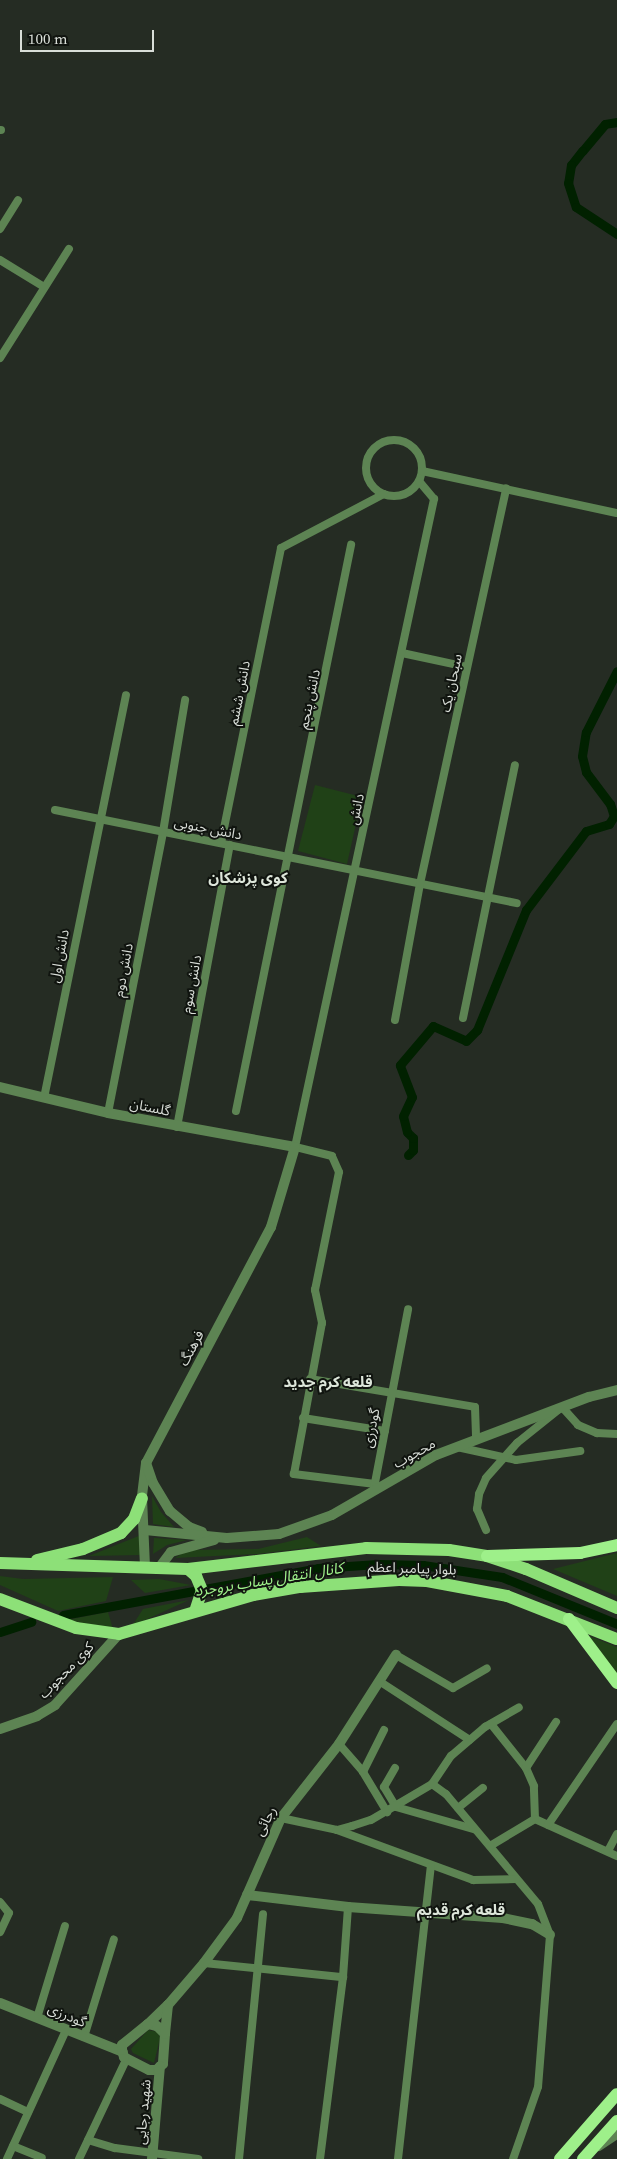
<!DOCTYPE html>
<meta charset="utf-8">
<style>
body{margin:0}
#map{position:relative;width:617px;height:2159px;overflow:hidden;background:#252c23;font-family:"Source Serif 4","Noto Sans Arabic",serif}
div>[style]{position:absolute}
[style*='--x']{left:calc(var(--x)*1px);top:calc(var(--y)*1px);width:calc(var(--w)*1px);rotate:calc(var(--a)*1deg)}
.green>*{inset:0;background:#204117}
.canal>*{height:9px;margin:-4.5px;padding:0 4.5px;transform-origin:4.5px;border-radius:4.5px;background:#012100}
.minor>*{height:8px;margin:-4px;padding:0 4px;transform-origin:4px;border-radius:4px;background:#5d8453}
.minor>.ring{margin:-4px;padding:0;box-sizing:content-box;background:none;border:8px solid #5d8453;border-radius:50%}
.tertiary>*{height:10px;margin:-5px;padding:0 5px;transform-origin:5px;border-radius:5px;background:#5d8453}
.primary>*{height:12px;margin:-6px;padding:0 6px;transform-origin:6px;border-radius:6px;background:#8de078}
.trunk>*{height:12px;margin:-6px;padding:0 6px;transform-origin:6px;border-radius:6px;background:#9ef08a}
span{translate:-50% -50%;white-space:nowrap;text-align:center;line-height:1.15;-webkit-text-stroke:4px #10140f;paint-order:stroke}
.street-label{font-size:14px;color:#d9ded8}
.neighbourhood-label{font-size:15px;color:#dde6da;font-weight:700}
.water-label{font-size:15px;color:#9ff28b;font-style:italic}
.scale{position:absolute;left:20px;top:30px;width:134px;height:22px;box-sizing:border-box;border:2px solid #d9ded8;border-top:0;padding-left:6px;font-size:15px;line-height:18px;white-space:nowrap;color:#d9ded8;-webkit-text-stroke:4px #10140f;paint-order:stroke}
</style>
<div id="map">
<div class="green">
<div style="clip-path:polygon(315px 785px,362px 797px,347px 864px,298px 851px)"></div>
<div style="clip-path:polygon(152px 1496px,161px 1512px,174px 1527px,153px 1524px)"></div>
<div style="clip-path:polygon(141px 1535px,141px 1555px,89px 1556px)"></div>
<div style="clip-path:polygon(307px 1537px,321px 1546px,258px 1554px,175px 1558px,187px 1550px,258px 1549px)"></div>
<div style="clip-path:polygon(154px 1538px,187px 1540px,167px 1545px,153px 1554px)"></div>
<div style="clip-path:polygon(617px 1553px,617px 1596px,553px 1569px)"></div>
<div style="clip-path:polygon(0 1576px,23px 1579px,113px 1577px,106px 1601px,58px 1611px,0 1585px)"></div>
<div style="clip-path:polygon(159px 1579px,191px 1585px,145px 1593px,131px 1580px)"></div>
<div style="clip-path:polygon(189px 1600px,132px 1626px,143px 1609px)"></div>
<div style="clip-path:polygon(108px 1612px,113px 1629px,67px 1620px)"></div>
<div style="clip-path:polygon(589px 1636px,617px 1647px,617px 1675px)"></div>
<div style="clip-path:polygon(148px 2030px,158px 2032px,160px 2038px,154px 2063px,133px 2053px,131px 2049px)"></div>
</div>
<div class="canal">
<div style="--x:617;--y:122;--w:12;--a:171"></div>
<div style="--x:605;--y:124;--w:35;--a:130"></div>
<div style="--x:582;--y:151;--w:18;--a:128"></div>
<div style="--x:571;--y:165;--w:18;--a:99"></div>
<div style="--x:568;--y:183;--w:25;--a:72"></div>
<div style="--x:576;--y:207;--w:49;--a:33.4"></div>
<div style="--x:408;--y:1155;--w:7;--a:-45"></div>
<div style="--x:413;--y:1150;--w:12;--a:-90"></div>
<div style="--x:413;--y:1138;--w:8;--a:-135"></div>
<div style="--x:407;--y:1132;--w:16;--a:-104"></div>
<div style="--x:403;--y:1116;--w:21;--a:-65"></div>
<div style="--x:412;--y:1097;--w:34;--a:-111"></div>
<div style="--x:400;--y:1065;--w:51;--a:-49.8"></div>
<div style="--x:433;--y:1026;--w:36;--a:24"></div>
<div style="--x:466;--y:1041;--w:16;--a:-45"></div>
<div style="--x:477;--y:1030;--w:130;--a:-67.8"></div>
<div style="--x:526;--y:910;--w:99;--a:-52.8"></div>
<div style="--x:586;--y:831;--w:24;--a:-17"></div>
<div style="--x:609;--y:824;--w:9;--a:-58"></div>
<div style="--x:614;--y:816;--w:13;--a:-108"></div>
<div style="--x:610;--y:804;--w:40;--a:-127"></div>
<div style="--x:586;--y:772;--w:16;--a:-104"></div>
<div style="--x:582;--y:756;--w:24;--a:-81"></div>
<div style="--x:586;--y:732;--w:68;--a:-63.1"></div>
<div style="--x:63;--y:1615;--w:259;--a:-10.4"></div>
<div style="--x:318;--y:1568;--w:60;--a:-3.8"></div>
<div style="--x:378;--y:1564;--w:45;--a:1.3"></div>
<div style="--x:423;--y:1565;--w:80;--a:8.6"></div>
<div style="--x:502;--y:1577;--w:124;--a:22.2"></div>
<div style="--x:0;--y:1632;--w:33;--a:-18"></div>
</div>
<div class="minor">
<div style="--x:0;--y:130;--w:1;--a:0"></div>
<div style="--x:0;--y:229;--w:34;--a:-58"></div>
<div style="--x:0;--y:260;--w:52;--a:31.5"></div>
<div style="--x:0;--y:358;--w:129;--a:-57.7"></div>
<div class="ring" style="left:366px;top:440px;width:48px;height:48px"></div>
<div style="--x:422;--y:471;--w:199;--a:12.2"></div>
<div style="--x:402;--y:653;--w:66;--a:12.2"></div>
<div style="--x:55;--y:810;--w:471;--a:11.4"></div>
<div style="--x:221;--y:843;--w:301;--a:-78.5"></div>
<div style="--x:281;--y:548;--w:116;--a:-27.7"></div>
<div style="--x:463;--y:1018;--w:258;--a:-78.4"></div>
<div style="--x:395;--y:1020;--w:138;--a:-79.6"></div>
<div style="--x:420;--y:884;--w:405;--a:-77.7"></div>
<div style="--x:44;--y:1098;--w:411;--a:-78.5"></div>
<div style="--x:236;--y:1111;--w:578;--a:-78.51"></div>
<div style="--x:108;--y:1113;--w:286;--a:-78.9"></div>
<div style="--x:163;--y:832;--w:134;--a:-80.5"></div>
<div style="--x:177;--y:1127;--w:287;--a:-79.4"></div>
<div style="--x:310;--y:1379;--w:167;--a:9.6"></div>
<div style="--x:475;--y:1407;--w:32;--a:88"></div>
<div style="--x:303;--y:1418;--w:83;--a:9"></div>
<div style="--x:457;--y:1447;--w:60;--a:12.4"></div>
<div style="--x:516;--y:1460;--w:65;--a:-8"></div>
<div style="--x:375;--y:1484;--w:82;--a:-173"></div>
<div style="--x:294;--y:1474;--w:154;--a:-79.5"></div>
<div style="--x:322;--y:1323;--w:34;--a:-102"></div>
<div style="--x:315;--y:1290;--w:120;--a:-78.5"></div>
<div style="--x:339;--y:1172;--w:17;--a:-114"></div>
<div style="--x:332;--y:1156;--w:38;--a:-166"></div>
<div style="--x:295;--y:1147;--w:663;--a:-77.89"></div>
<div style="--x:434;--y:499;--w:23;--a:-130"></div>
<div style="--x:374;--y:1488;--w:182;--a:-79.2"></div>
<div style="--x:486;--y:1530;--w:23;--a:-113"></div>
<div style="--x:477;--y:1509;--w:15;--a:-82"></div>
<div style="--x:479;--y:1494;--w:17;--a:-66"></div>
<div style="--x:486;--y:1478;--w:47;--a:-48.5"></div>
<div style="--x:517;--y:1443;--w:58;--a:-38.7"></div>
<div style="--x:562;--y:1407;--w:24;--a:48"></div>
<div style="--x:578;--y:1425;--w:21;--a:23"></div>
<div style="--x:597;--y:1433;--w:20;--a:3"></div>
<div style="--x:396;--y:1655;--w:66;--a:30.1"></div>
<div style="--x:453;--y:1688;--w:39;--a:-30"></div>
<div style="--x:379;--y:1681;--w:108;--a:33"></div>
<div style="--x:491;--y:1724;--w:56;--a:51.5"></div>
<div style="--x:339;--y:1744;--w:37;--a:49"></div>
<div style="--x:363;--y:1772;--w:47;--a:59"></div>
<div style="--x:395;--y:1768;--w:22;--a:120"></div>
<div style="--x:384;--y:1787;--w:23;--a:59"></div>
<div style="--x:396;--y:1807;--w:81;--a:15.8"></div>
<div style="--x:363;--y:1772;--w:47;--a:-63.4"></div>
<div style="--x:432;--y:1784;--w:34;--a:-56"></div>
<div style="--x:451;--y:1756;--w:45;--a:-40.5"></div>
<div style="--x:485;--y:1727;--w:39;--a:-30"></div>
<div style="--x:458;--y:1808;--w:32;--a:-39"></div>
<div style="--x:281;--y:1818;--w:57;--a:12.1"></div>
<div style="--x:337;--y:1830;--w:16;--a:-15"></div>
<div style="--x:352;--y:1826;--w:20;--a:-18"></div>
<div style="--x:371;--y:1820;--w:71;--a:-30.5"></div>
<div style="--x:432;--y:1784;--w:17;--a:36"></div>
<div style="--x:446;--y:1794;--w:143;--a:50.1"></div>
<div style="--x:538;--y:1904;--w:33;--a:69"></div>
<div style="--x:550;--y:1935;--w:152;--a:94.5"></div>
<div style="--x:538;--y:2087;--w:76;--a:109.1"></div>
<div style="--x:535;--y:1819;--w:33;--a:-92"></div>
<div style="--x:534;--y:1786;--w:20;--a:-114"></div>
<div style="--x:526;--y:1768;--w:55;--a:-56.9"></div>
<div style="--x:535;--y:1819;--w:90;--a:24.3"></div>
<div style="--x:548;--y:1825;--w:122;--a:-55.7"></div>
<div style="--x:337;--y:1830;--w:145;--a:20.2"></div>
<div style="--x:473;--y:1880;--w:43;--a:-1.3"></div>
<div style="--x:490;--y:1846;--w:52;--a:-31"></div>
<div style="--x:608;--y:1851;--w:19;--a:-62"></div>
<div style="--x:0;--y:1902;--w:14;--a:51"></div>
<div style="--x:9;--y:1913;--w:21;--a:115"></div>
<div style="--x:204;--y:1963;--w:140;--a:5.8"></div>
<div style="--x:37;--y:2018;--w:96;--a:-73.1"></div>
<div style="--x:84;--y:2037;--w:102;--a:-73"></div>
<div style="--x:0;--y:2099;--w:31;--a:25"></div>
<div style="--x:88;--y:2140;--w:28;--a:17"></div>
<div style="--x:115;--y:2148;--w:84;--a:7.5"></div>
<div style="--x:13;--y:2146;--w:31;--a:22"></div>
<div style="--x:599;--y:2147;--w:22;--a:-34"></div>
<div style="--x:7;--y:2159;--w:142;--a:-65.4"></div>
<div style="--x:79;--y:2159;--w:112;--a:-64.6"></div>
<div style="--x:239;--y:2159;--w:246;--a:-84.4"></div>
<div style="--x:320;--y:2159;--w:183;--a:-82.8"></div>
<div style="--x:343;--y:1977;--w:70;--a:-85.9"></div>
<div style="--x:398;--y:2159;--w:294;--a:-83.6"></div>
</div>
<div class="tertiary">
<div style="--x:0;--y:1087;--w:111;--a:13.5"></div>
<div style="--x:108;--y:1113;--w:190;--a:10.3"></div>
<div style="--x:295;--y:1147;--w:84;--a:106.7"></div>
<div style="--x:271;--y:1227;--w:267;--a:117.9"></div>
<div style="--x:146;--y:1463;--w:35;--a:97"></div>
<div style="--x:142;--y:1498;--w:70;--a:87.5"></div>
<div style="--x:146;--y:1463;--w:21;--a:71"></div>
<div style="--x:153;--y:1483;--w:33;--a:59"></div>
<div style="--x:170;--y:1511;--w:25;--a:40"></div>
<div style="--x:189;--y:1527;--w:14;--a:21"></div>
<div style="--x:145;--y:1530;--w:82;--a:5.6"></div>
<div style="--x:227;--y:1538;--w:52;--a:-4.4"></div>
<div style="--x:279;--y:1534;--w:56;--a:-19.7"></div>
<div style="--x:332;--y:1515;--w:120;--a:-30"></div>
<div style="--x:436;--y:1455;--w:164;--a:-20.8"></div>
<div style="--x:589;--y:1397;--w:29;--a:-14"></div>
<div style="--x:159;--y:1568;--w:20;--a:-53"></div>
<div style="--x:171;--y:1552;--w:45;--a:-15.6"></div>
<div style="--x:0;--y:1729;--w:39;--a:-19"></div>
<div style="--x:37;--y:1716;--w:21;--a:-31"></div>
<div style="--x:55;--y:1705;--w:96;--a:-48"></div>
<div style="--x:247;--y:1895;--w:102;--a:6.8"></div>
<div style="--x:348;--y:1907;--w:155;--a:4.1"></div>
<div style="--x:503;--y:1918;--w:30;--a:12"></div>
<div style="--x:532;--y:1924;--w:21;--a:31"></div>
<div style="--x:0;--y:2003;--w:132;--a:21.7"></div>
<div style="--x:168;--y:2005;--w:55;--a:-49.4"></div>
<div style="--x:204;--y:1963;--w:56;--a:-53.7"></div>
<div style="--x:237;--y:1918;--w:109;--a:-66.3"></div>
<div style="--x:281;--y:1818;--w:94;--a:-51.9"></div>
<div style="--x:339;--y:1744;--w:106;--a:-57.4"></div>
<div style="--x:148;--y:2024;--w:9;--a:13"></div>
<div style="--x:157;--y:2026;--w:11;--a:45"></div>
<div style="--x:165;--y:2034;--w:30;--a:94"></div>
<div style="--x:163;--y:2064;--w:9;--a:139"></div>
<div style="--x:156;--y:2070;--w:7;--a:180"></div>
<div style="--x:149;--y:2070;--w:28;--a:-153"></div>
<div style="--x:124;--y:2057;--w:7;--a:-106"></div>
<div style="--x:122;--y:2050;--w:5;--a:-90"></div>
<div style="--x:122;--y:2045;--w:33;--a:-39"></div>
<div style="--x:147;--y:2025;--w:29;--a:-44"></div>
<div style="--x:168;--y:2005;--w:29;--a:96"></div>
<div style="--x:152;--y:2159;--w:93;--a:-85.1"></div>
</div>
<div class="primary">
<div style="--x:37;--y:1560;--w:47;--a:-13.4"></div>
<div style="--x:83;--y:1549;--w:41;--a:-22.8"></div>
<div style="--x:121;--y:1533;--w:19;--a:-47"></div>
<div style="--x:134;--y:1519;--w:22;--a:-69"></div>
<div style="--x:0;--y:1563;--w:188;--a:1.8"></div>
<div style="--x:188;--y:1569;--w:179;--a:-6.7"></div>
<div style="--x:366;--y:1548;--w:83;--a:1.4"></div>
<div style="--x:449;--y:1550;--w:38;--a:9"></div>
<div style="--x:487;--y:1556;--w:41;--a:18.4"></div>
<div style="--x:526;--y:1569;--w:99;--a:23.2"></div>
<div style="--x:188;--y:1569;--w:11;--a:41"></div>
<div style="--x:196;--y:1576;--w:15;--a:67"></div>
<div style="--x:202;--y:1590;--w:22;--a:108"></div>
<div style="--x:0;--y:1599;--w:81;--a:20.9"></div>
<div style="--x:76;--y:1628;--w:43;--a:7.9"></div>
<div style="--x:119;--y:1634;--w:140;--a:-16.2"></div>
<div style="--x:253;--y:1595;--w:48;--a:-9.7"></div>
<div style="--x:300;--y:1587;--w:99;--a:-4"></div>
<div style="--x:399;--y:1580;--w:28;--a:2"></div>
<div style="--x:427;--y:1581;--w:81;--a:10.6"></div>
<div style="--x:507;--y:1596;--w:118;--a:21.4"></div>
</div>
<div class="trunk">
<div style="--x:487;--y:1556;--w:93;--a:-1.8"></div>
<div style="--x:580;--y:1553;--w:38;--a:-12"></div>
<div style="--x:569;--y:1619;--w:80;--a:53.1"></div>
<div style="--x:560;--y:2159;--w:86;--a:-48.8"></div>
<div style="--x:583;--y:2159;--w:51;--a:-48.2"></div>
</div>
<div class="street-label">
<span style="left:451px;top:683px;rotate:-78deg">سبحان یک</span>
<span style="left:239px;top:693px;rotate:-79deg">دانش ششم</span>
<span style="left:309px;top:699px;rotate:-78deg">دانش پنجم</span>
<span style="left:356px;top:809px;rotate:-78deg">دانش</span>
<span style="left:208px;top:828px;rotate:11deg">دانش جنوبی</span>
<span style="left:59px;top:956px;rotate:-79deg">دانش اول</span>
<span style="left:123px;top:970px;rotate:-79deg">دانش دوم</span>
<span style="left:191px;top:984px;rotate:-79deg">دانش سوم</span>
<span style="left:150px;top:1107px;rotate:11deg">گلستان</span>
<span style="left:191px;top:1348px;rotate:-62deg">فرهنگ</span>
<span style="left:371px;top:1428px;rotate:-79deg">گودرزی</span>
<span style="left:414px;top:1453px;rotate:-29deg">محجوب</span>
<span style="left:412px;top:1568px;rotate:2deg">بلوار پیامبر اعظم</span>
<span style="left:66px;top:1670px;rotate:-46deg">کوی محجوب</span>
<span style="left:265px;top:1821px;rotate:-62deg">رجائی</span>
<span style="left:67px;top:2015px;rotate:23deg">گودرزی</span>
<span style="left:143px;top:2112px;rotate:-85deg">شهید رجایی</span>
</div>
<div class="neighbourhood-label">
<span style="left:248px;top:878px">کوی پزشکان</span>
<span style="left:328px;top:1382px">قلعه کرم جدید</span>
<span style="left:461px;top:1910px">قلعه کرم قدیم</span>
</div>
<div class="water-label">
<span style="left:269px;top:1579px;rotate:-9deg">کانال انتقال پساب بروجرد</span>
</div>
<div class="scale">100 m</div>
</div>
